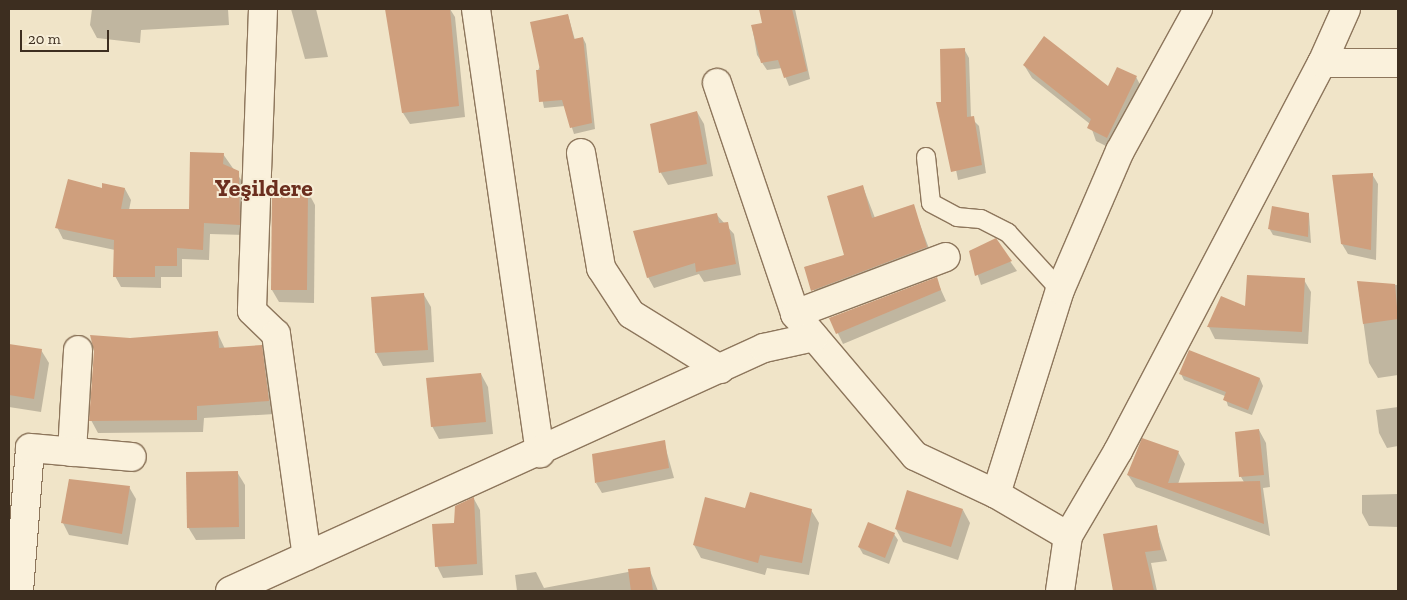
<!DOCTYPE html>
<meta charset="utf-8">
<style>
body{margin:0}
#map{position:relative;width:1407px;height:600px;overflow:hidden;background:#f0e4c8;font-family:"Zilla Slab",serif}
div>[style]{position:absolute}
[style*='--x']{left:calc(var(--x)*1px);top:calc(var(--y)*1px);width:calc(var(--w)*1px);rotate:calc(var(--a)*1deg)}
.shadow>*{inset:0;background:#0003}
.building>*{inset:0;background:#cf9f7d}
.roads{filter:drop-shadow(1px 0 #8d765c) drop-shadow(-1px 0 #8d765c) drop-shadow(0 1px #8d765c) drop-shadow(0 -1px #8d765c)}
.service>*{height:18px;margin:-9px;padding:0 9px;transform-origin:9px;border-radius:9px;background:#faf1dc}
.minor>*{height:28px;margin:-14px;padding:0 14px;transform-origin:14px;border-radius:14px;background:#faf1dc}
span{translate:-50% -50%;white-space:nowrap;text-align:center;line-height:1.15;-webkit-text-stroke:4px #f7eed8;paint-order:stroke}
.district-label{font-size:24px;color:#6b2e1e;font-weight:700}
.frame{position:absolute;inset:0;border:10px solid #3d2e20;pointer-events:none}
.scale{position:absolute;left:20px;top:30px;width:89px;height:22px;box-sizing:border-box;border:2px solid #3d2e20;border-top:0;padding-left:6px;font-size:15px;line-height:18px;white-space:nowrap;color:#3d2e20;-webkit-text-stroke:4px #f7eed8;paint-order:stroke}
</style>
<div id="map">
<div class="shadow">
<div style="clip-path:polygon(92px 9px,228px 9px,229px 25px,141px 30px,140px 43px,97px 38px,90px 25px)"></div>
<div style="clip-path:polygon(291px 9px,316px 9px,328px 57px,305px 59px)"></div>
<div style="clip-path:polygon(386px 9px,450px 9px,455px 17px,465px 117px,410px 124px,403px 113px)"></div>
<div style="clip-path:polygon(762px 9px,795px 9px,810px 79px,789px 86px,782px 68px,767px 70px,757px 55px,752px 26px,764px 24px)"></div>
<div style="clip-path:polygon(568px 15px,575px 40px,583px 38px,586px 44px,595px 129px,574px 134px,565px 106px,544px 108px,537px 72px)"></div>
<div style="clip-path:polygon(964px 49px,969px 58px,971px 118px,979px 126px,986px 173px,958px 180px,943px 103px)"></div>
<div style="clip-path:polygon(1024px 65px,1108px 88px,1136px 77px,1143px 90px,1114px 150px,1096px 141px,1090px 124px,1032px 78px)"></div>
<div style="clip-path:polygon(697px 112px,704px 124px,713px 176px,668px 185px,661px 173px,651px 125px)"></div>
<div style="clip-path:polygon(223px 154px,244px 184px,245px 235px,210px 234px,209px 260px,182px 259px,182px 277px,161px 277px,161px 288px,121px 287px,115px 276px,115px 250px,63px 239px,57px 227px,102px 189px,125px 189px,131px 200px,129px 210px,190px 211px)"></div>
<div style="clip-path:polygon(1372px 174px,1378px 184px,1376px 260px,1348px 254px,1342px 244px)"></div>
<div style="clip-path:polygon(863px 187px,875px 218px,913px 206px,933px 259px,819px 302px,805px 267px,846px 255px)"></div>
<div style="clip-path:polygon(308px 192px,315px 205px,314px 303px,279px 302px,272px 290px)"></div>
<div style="clip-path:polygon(716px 214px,734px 234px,741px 275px,704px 282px,699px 274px,654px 288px,648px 277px)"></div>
<div style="clip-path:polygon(1309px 215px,1311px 243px,1273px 235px,1269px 228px)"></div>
<div style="clip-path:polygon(995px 240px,1017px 271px,981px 285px,970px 251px)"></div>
<div style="clip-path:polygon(936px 279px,946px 301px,843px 344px,831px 319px)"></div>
<div style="clip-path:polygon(1304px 280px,1311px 292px,1308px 344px,1215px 339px,1209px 327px)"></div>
<div style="clip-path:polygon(1358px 283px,1398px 285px,1398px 375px,1378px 378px,1369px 363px)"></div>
<div style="clip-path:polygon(424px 295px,431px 307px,434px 362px,383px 366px,376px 353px,372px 298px)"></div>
<div style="clip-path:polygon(217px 332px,225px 349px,261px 346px,269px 359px,275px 414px,204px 418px,203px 432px,98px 433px,91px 420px,95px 351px,130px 339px)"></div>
<div style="clip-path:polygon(9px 345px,41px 350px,49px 363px,41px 412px,9px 407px)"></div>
<div style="clip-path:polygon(1190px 352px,1260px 379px,1263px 386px,1252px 415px,1228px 406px,1225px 396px,1184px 380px,1181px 374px)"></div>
<div style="clip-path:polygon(481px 374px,488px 387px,493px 434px,439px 439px,432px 426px)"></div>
<div style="clip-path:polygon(1398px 407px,1398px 446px,1387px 448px,1379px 433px,1376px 410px)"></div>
<div style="clip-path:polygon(1259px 430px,1266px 443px,1270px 487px,1263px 488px,1270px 536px,1136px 487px,1128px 475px,1178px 452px,1185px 464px,1178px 484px,1244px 482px,1241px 477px)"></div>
<div style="clip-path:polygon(664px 442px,674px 478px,602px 493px,596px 483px)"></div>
<div style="clip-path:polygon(237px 472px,245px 485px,245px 539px,196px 540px,188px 527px)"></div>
<div style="clip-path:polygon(129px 487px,136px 499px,128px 545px,69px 535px,63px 523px)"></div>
<div style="clip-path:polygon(1398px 494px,1398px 527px,1369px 526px,1362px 513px,1362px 495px)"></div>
<div style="clip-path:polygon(474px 499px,480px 510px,483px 575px,443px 578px,437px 566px,455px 524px)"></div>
<div style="clip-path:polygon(811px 510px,819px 523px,809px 575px,767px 568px,765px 575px,701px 558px,694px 545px)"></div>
<div style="clip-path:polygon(963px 510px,970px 523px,958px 560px,903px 542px,896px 529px)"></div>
<div style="clip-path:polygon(1156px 526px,1167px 561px,1151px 563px,1157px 591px,1114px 591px,1105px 535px)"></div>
<div style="clip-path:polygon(894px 534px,898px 540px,889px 564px,863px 554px,859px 547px)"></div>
<div style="clip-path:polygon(649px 568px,658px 591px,517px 591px,515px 575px,536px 572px,544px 588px)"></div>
</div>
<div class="building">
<div style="clip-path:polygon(385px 9px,450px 9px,459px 106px,402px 113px)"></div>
<div style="clip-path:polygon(759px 9px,792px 9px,807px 71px,784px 78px,778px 60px,761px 63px,751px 25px,762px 23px)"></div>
<div style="clip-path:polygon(568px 14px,574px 39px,583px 37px,592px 123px,570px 128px,562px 100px,539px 102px,536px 70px,540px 70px,530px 22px)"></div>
<div style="clip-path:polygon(1044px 36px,1108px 86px,1117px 67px,1137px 76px,1107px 138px,1087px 128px,1091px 119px,1023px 65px)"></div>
<div style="clip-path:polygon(965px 48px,967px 117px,974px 116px,982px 165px,951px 172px,936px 102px,941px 102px,940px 49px)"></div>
<div style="clip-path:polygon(697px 111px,707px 164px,659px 173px,650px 124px)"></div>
<div style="clip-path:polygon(190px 152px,224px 153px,223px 164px,239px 171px,240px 225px,204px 223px,203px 250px,177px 248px,177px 266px,155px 266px,155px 277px,113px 277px,114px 240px,55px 228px,68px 179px,102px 188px,102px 183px,125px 188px,121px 209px,189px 209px)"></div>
<div style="clip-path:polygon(1373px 173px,1371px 250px,1341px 244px,1332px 175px)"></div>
<div style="clip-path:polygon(863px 185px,872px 218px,914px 204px,927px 247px,811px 291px,804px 267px,844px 255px,827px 196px)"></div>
<div style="clip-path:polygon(272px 191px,308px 191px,307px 290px,271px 290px)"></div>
<div style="clip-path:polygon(1272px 206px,1309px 213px,1308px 237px,1268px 229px)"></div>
<div style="clip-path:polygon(717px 213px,719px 223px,728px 222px,736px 264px,696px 272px,695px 263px,647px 278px,633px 231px)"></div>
<div style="clip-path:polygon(996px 238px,1012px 261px,975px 276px,969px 251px)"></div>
<div style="clip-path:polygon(1247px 275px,1305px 278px,1302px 332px,1207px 327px,1221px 296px,1245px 306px)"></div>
<div style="clip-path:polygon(937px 277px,941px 290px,836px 334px,829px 318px)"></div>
<div style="clip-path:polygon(1357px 281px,1395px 284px,1398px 319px,1363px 324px)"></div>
<div style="clip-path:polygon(424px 293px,428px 350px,375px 353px,371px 297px)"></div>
<div style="clip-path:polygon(218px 331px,219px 348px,262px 345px,269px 401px,197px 406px,197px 420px,89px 421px,94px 351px,90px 335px,130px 338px)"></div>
<div style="clip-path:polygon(9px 344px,42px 349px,34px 399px,9px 395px)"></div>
<div style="clip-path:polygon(1189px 350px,1260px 378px,1248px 410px,1223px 400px,1226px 392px,1179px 374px)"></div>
<div style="clip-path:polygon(481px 373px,486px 422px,431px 427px,426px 378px)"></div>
<div style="clip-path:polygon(1259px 429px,1264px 475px,1239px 477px,1235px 432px)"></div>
<div style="clip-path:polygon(1142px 438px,1179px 451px,1168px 483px,1260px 481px,1264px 524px,1127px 475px)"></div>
<div style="clip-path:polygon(665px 440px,669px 468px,595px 483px,592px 454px)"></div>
<div style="clip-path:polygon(238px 471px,239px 527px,187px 528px,186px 472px)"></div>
<div style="clip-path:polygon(69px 479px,130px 486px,122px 534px,61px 523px)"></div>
<div style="clip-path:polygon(907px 490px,963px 509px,951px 547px,895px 529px)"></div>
<div style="clip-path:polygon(750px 492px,812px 509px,802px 563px,760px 555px,758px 563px,693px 545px,705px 497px,745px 508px)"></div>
<div style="clip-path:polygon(474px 497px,477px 564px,435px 567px,432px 524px,454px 523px,455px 506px)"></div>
<div style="clip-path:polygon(868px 522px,895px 533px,885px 558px,858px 547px)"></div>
<div style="clip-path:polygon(1157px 525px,1161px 550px,1145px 552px,1154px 591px,1113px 591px,1103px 534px)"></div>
<div style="clip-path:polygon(650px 567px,653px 591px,631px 591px,628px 569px)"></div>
</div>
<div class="roads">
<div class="service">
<div style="--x:926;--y:157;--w:46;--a:83.8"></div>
<div style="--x:931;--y:203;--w:30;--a:28"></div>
<div style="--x:957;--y:217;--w:24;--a:5"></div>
<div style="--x:981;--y:219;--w:30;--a:27"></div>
<div style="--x:1008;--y:233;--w:77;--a:47.6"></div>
</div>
<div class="minor">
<div style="--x:263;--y:9;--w:302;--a:92.1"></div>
<div style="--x:252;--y:311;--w:33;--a:44"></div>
<div style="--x:276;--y:334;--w:224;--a:82.1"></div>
<div style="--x:476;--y:9;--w:449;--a:81.8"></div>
<div style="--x:1322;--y:63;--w:76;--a:0"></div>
<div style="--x:717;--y:83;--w:244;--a:71.3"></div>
<div style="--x:795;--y:314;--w:186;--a:49.8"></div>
<div style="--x:915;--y:456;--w:89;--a:25.1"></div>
<div style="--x:996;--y:494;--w:83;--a:30.3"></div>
<div style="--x:581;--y:153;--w:117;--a:80.1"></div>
<div style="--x:601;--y:268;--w:55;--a:56.9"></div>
<div style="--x:631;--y:314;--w:105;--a:31.7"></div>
<div style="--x:795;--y:314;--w:161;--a:-20.7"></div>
<div style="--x:72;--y:452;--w:102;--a:-86.6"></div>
<div style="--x:996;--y:494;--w:214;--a:-72.6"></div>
<div style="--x:1060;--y:290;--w:151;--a:-66.7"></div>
<div style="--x:1120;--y:151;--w:162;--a:-61.2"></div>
<div style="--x:19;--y:591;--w:143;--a:-85.6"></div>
<div style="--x:30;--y:448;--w:102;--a:5"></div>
<div style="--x:230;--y:591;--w:587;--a:-24.47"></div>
<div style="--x:764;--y:348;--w:51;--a:-12.4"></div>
<div style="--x:1060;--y:591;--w:56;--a:-81.7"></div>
<div style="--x:1068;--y:536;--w:99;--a:-59.5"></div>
<div style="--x:1118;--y:451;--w:438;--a:-62.3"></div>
<div style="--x:1322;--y:63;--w:59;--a:-66"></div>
</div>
</div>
<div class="district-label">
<span style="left:264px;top:188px">Yeşildere</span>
</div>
<div class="frame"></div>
<div class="scale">20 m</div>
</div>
